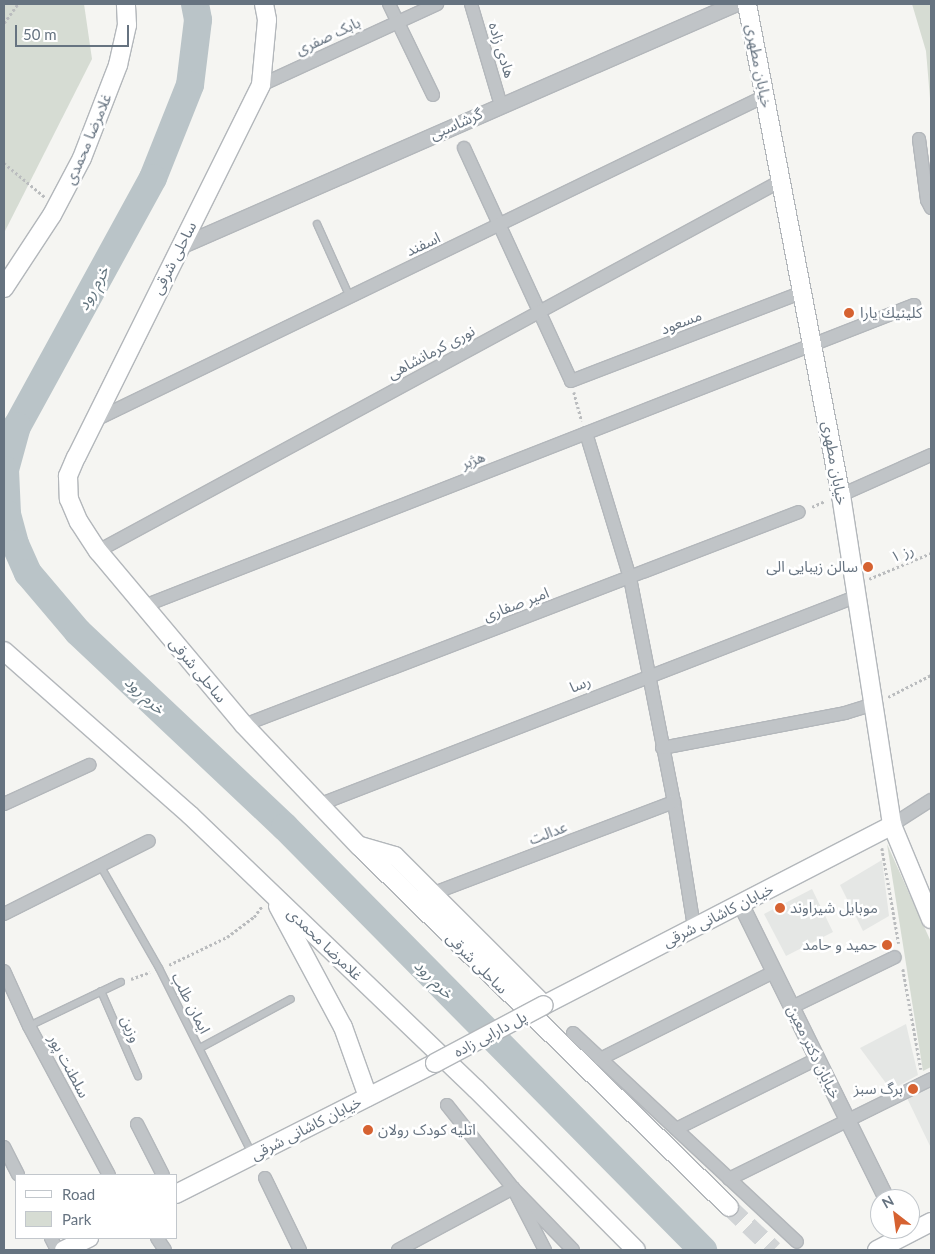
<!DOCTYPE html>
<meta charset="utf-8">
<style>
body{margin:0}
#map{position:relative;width:935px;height:1254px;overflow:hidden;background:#f5f5f2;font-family:Lato,"Noto Sans Arabic",sans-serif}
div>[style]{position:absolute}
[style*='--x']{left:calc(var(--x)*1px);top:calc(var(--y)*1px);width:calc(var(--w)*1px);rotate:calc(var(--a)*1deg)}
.built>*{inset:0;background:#e5e7e5}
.green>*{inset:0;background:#d6dcd3}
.river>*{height:28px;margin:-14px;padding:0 14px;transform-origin:14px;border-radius:14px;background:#bac4c8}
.secondary-tunnel>*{height:18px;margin-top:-9px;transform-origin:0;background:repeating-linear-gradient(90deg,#d1d4d6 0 18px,transparent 0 27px)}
.path>*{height:2.5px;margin-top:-1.25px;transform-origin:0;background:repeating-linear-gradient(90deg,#babcbe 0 2.5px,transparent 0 5px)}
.roads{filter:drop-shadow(1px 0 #b3b7bb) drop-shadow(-1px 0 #b3b7bb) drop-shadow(0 1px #b3b7bb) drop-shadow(0 -1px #b3b7bb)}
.service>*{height:6px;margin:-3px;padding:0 3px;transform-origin:3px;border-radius:3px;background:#c0c4c7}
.minor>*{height:12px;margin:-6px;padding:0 6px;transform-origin:6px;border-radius:6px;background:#c0c4c7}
.tertiary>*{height:15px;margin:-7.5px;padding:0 7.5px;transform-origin:7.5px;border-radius:7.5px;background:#c0c4c7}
.secondary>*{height:18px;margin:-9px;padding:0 9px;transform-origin:9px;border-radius:9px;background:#fff}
.bridges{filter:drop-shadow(1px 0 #b3b7bb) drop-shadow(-1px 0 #b3b7bb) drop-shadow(0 1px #b3b7bb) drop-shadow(0 -1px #b3b7bb)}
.secondary-bridge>*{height:18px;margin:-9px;padding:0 9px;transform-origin:9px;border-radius:9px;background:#fff}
.dots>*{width:14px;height:14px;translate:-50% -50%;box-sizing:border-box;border:2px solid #fff;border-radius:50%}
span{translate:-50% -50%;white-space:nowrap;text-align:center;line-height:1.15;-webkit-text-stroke:5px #fff;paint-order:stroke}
.street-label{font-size:15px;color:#667380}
.poi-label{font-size:15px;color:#667380}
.left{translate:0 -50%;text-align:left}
.right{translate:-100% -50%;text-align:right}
.water-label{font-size:16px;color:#62747e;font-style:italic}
.frame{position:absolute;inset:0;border:5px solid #667380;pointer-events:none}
.legend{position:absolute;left:15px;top:1174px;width:162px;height:65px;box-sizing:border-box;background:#fff;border:1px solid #c2c7cc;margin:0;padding:6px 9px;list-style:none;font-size:15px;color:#667380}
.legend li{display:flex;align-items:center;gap:10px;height:25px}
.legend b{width:25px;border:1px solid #c2c7cc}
.north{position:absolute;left:870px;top:1189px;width:50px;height:50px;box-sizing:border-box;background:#fff;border:1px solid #c2c7cc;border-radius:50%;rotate:330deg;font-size:14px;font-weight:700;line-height:20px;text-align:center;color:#667380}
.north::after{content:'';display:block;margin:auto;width:18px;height:22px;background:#d66231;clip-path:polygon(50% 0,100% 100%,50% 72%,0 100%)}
.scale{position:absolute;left:15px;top:25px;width:114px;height:22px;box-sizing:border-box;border:2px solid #667380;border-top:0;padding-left:6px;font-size:15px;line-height:18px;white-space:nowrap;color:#667380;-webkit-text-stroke:4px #fff;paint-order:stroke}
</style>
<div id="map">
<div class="built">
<div style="clip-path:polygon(882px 860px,889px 916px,863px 931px,840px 885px)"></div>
<div style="clip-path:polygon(812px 889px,833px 932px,786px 956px,764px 914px)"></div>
<div style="clip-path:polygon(906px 1024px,918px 1075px,891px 1090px,860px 1048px)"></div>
<div style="clip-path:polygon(931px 1086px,931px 1148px,907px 1098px)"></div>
</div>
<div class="green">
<div style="clip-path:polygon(4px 4px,84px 4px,92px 59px,4px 233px)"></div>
<div style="clip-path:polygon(912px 4px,931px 4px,931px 110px,926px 51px)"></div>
<div style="clip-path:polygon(887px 844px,931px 942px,931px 1067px,923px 1071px)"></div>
</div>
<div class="river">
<div style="--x:195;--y:4;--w:16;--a:79"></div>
<div style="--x:198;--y:20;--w:65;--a:97"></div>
<div style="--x:190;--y:85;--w:100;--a:111.7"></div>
<div style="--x:153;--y:178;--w:283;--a:118.7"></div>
<div style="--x:17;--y:426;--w:46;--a:105.3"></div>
<div style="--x:5;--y:470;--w:44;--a:87.4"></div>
<div style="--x:7;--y:514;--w:31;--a:75"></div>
<div style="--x:15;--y:544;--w:32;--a:66"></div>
<div style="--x:28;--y:573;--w:77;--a:49.7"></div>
<div style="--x:78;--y:632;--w:284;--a:43.3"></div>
<div style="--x:285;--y:827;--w:595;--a:45.34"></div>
</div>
<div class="secondary-tunnel">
<div style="--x:729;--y:1207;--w:62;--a:43.7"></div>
</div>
<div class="path">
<div style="--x:4;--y:23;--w:24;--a:-54"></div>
<div style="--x:4;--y:163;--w:53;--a:39.7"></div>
<div style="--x:574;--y:392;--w:30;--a:75"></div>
<div style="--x:812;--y:507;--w:14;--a:-25"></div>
<div style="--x:869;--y:579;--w:67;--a:-22.8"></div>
<div style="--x:888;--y:697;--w:48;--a:-27.1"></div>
<div style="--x:882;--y:848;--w:97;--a:80"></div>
<div style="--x:169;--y:965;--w:64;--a:-25.8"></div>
<div style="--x:227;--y:937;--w:34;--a:-37"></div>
<div style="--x:254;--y:917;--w:14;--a:-54"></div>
<div style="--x:903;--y:969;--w:102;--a:79.8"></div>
<div style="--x:131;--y:979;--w:20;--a:-20"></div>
</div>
<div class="roads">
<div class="service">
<div style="--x:317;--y:224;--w:80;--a:65.7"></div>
<div style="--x:100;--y:865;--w:119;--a:60.2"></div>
<div style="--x:159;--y:968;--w:208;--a:63.4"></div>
<div style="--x:101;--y:991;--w:93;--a:66.5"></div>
<div style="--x:29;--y:1026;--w:102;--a:-25.6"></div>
<div style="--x:200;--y:1048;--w:103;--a:-28.3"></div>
</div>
<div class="minor">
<div style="--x:389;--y:4;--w:101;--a:64.2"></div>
<div style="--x:471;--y:4;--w:105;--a:73.5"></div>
<div style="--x:261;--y:85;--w:194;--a:-24.7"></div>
<div style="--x:919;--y:139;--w:62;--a:82.5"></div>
<div style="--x:927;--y:200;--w:9;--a:63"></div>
<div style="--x:464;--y:148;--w:256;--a:65.3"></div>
<div style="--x:571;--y:381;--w:248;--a:-21"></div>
<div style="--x:95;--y:420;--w:744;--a:-25.81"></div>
<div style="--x:586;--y:433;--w:152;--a:73.1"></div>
<div style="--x:630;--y:578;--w:228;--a:78.9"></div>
<div style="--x:674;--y:802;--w:127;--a:80.9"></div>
<div style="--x:841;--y:495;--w:98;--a:-24"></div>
<div style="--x:98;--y:551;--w:777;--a:-28.45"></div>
<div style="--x:144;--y:606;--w:827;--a:-21.35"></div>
<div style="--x:244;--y:725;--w:594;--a:-21"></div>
<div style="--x:662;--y:748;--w:186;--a:-10.8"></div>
<div style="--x:845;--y:713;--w:27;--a:-17"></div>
<div style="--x:4;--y:804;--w:94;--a:-24.6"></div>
<div style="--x:318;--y:805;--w:576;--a:-21.17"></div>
<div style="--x:892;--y:825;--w:46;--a:-32.7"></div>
<div style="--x:434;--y:893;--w:257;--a:-20.8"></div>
<div style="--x:4;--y:914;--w:162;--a:-26.7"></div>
<div style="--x:4;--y:971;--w:60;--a:65.6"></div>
<div style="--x:29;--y:1026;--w:169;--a:61.8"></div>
<div style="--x:792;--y:1007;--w:114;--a:-25.9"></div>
<div style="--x:573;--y:1033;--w:306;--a:43"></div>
<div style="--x:600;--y:1059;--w:195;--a:-26.6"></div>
<div style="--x:447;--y:1105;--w:106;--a:51.5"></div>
<div style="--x:513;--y:1188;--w:86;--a:45.9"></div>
<div style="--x:137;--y:1124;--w:57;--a:63"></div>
<div style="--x:676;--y:1129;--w:157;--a:-26.4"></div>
<div style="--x:4;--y:1147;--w:31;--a:63"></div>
<div style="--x:265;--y:1178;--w:80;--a:64.1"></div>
<div style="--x:729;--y:1179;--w:225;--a:-26.3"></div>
<div style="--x:51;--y:1238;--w:13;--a:63"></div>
<div style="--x:157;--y:1238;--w:14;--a:56"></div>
<div style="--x:398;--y:1250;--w:131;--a:-28.3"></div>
<div style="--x:513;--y:1188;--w:70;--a:62.7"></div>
</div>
<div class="tertiary">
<div style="--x:180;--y:246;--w:605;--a:-23.6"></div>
<div style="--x:741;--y:905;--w:328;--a:63.7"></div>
</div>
<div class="secondary">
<div style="--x:264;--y:4;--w:16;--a:79"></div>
<div style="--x:267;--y:20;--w:65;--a:95.3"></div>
<div style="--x:261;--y:85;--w:415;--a:116.4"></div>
<div style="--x:76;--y:457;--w:21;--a:113"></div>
<div style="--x:68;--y:476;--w:23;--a:88"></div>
<div style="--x:69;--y:499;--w:25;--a:67"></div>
<div style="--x:79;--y:522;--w:35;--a:57"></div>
<div style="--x:98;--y:551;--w:227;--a:50"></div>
<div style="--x:244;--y:725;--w:167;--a:46.5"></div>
<div style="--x:359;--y:846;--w:517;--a:44.29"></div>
<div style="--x:747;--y:4;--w:500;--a:79.2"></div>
<div style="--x:841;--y:495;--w:334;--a:81.2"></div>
<div style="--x:892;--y:825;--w:102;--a:67.5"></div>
<div style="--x:4;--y:288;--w:87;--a:-56.7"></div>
<div style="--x:52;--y:215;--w:64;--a:-62.2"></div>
<div style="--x:82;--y:158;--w:100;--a:-68.8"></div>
<div style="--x:118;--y:65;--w:41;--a:-77.3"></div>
<div style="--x:127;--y:25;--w:21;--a:-93"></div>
<div style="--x:4;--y:651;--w:248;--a:41.4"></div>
<div style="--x:190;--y:815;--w:396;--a:43.8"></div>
<div style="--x:476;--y:1089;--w:227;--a:45.2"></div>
<div style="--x:360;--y:846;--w:36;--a:16"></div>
<div style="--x:395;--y:856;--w:211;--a:45"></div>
<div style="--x:544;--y:1005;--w:392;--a:-27.3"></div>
<div style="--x:278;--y:906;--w:137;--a:61.8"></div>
<div style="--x:343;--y:1027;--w:74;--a:70.3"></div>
<div style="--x:176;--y:1194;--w:290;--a:-26.8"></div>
<div style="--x:64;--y:1250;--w:28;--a:-26"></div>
<div style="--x:877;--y:1250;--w:61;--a:-27.4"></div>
</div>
</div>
<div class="bridges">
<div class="secondary-bridge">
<div style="--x:435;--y:1063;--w:123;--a:-28"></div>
</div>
</div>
<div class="dots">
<div style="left:849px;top:313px;background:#d66231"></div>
<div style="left:868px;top:567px;background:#d66231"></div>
<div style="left:780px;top:908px;background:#d66231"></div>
<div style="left:887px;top:945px;background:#d66231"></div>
<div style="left:913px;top:1089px;background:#d66231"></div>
<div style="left:368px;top:1130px;background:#d66231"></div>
</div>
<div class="street-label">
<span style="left:328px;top:36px;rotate:-25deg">بابک صفری</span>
<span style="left:502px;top:50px;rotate:73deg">هادی زاده</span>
<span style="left:759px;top:66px;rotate:79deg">خیابان مطهری</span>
<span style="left:456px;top:124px;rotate:-24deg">گرشاسبی</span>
<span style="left:88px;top:139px;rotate:-67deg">غلامرضا محمدی</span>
<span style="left:423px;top:244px;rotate:-25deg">اسفند</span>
<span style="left:174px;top:258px;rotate:-63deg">ساحلی شرقی</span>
<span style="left:681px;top:322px;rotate:-21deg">مسعود</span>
<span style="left:431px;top:352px;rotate:-28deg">نوری کرمانشاهی</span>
<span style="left:473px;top:460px;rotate:-21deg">هژبر</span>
<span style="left:835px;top:463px;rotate:80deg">خیابان مطهری</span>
<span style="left:902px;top:553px;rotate:-22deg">رز ۱</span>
<span style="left:516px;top:604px;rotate:-21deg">امیر صفاری</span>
<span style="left:198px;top:670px;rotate:50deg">ساحلی شرقی</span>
<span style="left:580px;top:684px;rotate:-22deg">رسا</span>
<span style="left:548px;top:833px;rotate:-21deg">عدالت</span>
<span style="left:718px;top:915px;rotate:-27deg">خیابان کاشانی شرقی</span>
<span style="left:325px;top:944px;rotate:44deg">غلامرضا محمدی</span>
<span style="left:477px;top:963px;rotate:45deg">ساحلی شرقی</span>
<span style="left:191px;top:1003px;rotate:63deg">ایمان طلب</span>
<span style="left:131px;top:1029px;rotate:67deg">وزین</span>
<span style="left:490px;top:1034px;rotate:-28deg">پل دارایی زاده</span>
<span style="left:814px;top:1052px;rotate:64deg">خیابان دکتر معین</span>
<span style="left:69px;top:1066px;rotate:62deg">سلطنت پور</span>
<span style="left:306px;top:1128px;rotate:-27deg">خیابان کاشانی شرقی</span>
</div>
<div class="poi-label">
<span class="left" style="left:860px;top:313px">كلينيك يارا</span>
<span class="right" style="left:858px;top:567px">سالن زیبایی الی</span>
<span class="left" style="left:790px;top:908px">موبایل شیراوند</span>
<span class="right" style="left:877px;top:945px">حمید و حامد</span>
<span class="right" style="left:903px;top:1089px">برگ سبز</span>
<span class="left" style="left:378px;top:1130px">اتلیه کودک رولان</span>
</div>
<div class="water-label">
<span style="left:93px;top:288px;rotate:-61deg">خرم رود</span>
<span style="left:145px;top:695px;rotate:43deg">خرم رود</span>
<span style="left:434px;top:979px;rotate:45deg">خرم رود</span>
</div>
<div class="frame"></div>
<ul class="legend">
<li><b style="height:6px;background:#fff"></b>Road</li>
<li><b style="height:14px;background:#d6dcd3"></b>Park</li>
</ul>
<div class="north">N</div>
<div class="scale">50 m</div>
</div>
